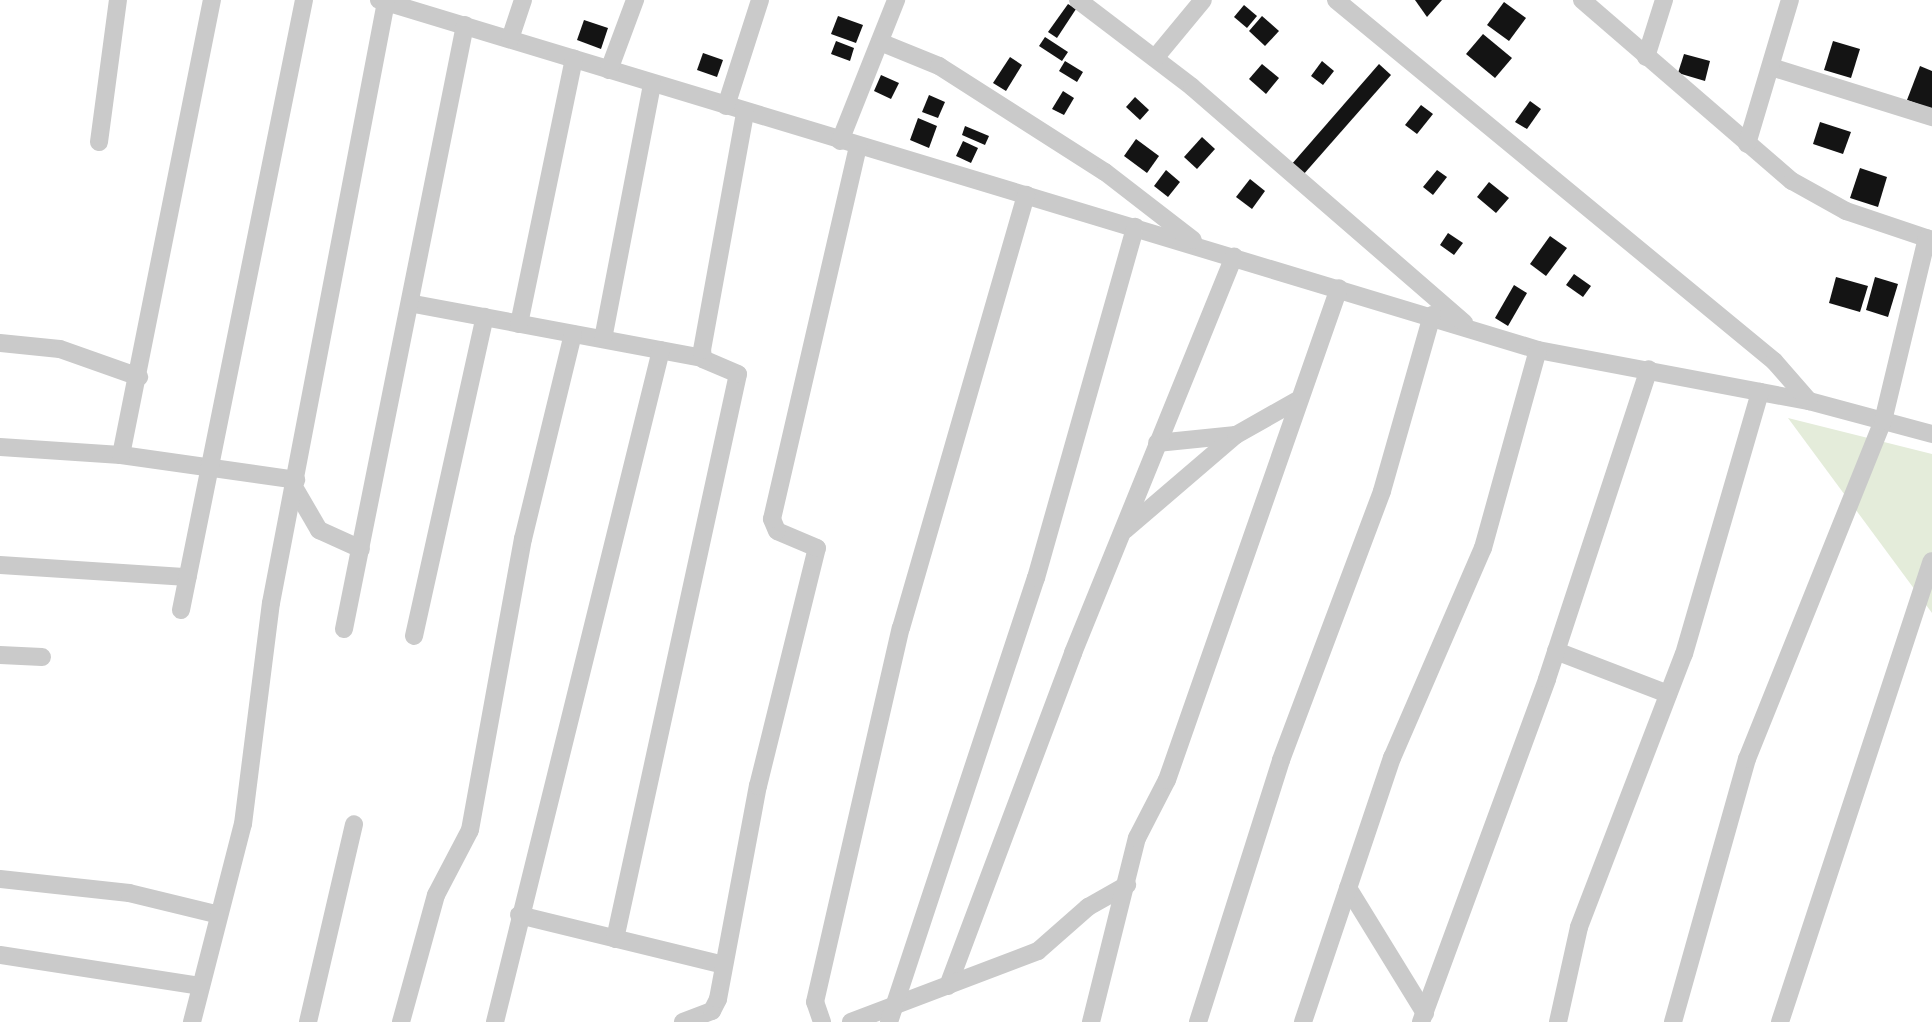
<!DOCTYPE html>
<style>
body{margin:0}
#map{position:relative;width:1932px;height:1022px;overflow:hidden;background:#fff;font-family:Commissioner,sans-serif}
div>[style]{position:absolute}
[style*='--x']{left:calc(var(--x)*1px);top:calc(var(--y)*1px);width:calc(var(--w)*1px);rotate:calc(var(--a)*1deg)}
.green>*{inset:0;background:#e4ecda}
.building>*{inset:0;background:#141414}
.street>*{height:18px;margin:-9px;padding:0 9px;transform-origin:9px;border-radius:9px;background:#cacaca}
span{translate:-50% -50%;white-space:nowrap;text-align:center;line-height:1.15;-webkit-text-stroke:10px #fff;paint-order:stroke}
</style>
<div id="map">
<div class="green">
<div style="clip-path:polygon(1788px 418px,1932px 454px,1932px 613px)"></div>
</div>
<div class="building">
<div style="clip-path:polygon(1415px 0,1442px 0,1427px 17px)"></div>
<div style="clip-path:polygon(1504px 2px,1526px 18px,1509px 41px,1487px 25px)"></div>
<div style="clip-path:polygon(1068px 4px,1076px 9px,1057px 38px,1048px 32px)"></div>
<div style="clip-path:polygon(1244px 5px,1257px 16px,1247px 28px,1234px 17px)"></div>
<div style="clip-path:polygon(838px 16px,863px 25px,856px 43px,831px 34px)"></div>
<div style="clip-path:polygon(1262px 16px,1279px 31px,1265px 46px,1249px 31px)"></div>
<div style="clip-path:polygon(584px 20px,608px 28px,601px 49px,577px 40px)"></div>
<div style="clip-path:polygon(1483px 34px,1512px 58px,1495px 78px,1466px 54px)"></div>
<div style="clip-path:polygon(1045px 37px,1068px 52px,1062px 61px,1039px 46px)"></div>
<div style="clip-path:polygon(836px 41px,854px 48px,850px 61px,831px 54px)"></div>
<div style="clip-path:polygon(1833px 41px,1860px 49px,1851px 78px,1824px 70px)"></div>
<div style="clip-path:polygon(703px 53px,723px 60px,717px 77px,697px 70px)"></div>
<div style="clip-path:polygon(1684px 54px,1710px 61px,1705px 81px,1678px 73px)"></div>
<div style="clip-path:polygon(1010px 57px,1022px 65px,1006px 91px,993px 83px)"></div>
<div style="clip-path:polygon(1065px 61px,1083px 72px,1077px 82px,1059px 71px)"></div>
<div style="clip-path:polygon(1322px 61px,1334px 71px,1323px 85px,1311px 76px)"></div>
<div style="clip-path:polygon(1262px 64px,1279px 78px,1266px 94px,1249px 79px)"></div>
<div style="clip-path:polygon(1379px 64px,1391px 75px,1303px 175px,1291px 165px)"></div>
<div style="clip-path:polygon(1920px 66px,1932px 71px,1932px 109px,1907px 100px)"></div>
<div style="clip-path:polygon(881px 75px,899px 83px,891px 99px,874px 91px)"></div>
<div style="clip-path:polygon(1063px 91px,1074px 98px,1064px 115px,1052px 109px)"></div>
<div style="clip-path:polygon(929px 95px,945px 102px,938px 118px,922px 112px)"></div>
<div style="clip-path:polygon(1135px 97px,1149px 110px,1140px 120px,1126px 107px)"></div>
<div style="clip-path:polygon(1530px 101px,1541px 109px,1527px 129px,1515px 122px)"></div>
<div style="clip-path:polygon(1421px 105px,1433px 114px,1417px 134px,1405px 125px)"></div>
<div style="clip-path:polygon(918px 118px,937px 126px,929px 148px,910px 140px)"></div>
<div style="clip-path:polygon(1820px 122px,1851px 132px,1843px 154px,1813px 144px)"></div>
<div style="clip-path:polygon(965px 126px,989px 136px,985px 145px,962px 135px)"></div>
<div style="clip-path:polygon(1202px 137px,1215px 149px,1197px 169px,1184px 157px)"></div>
<div style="clip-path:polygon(1136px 139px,1159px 156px,1147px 173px,1124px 156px)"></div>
<div style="clip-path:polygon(963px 141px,978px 148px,971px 163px,956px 156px)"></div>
<div style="clip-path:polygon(1860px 168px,1887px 177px,1878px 207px,1850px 198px)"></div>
<div style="clip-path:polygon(1166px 170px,1180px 182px,1168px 197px,1154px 186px)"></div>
<div style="clip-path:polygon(1437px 170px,1447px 177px,1433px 195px,1423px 187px)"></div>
<div style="clip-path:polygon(1250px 179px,1265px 191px,1252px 209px,1236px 197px)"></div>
<div style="clip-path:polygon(1489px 182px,1509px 198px,1496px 213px,1477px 197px)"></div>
<div style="clip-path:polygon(1448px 233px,1463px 243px,1454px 255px,1440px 245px)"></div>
<div style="clip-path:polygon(1550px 236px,1567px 248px,1546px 276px,1530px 264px)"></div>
<div style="clip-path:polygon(1574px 274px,1591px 286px,1583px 297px,1566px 285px)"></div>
<div style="clip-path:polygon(1836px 277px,1868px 286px,1860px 312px,1829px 303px)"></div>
<div style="clip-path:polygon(1875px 277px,1898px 284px,1888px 317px,1866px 310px)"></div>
<div style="clip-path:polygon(1514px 285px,1527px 293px,1508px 326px,1495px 318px)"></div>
</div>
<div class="street">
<div style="--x:379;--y:0;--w:1211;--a:16.8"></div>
<div style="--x:1538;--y:350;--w:276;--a:10.7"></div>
<div style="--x:1809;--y:401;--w:127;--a:15"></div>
<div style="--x:1078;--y:0;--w:143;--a:37.3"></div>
<div style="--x:1192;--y:87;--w:360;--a:40.9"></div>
<div style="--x:1336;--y:0;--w:568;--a:39.5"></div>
<div style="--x:1774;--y:361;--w:53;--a:48.8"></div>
<div style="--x:1582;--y:0;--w:277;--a:40.8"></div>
<div style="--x:1792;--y:181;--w:62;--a:29.1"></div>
<div style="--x:1846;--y:211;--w:91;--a:18.6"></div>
<div style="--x:510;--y:39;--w:41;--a:-71.6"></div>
<div style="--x:880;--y:42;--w:64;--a:22.1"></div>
<div style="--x:939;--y:66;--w:197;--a:32.6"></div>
<div style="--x:1105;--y:172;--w:111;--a:37.7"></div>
<div style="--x:1646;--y:57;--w:60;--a:-72.5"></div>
<div style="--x:1155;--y:58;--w:75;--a:-50.4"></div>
<div style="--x:1771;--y:67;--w:169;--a:17.3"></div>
<div style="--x:609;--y:70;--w:75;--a:-69.6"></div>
<div style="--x:726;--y:106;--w:111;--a:-72.2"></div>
<div style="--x:840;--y:141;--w:152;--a:-68.3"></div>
<div style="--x:99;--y:142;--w:143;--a:-82.4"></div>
<div style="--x:1747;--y:144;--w:150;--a:-73.4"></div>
<div style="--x:414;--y:304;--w:293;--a:10.6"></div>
<div style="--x:519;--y:324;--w:271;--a:-78.3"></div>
<div style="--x:603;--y:339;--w:260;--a:-79.1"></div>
<div style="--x:0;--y:343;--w:60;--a:5.7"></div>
<div style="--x:60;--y:349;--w:84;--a:19.5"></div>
<div style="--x:1157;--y:443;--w:79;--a:-5.8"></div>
<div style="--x:0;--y:447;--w:121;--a:3.8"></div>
<div style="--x:121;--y:455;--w:177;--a:8.1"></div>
<div style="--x:121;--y:455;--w:464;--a:-78.7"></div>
<div style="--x:294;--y:487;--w:50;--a:59.8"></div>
<div style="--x:319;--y:530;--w:46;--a:24.3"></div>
<div style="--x:1125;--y:530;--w:146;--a:-40.6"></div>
<div style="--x:1236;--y:435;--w:69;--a:-29.5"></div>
<div style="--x:0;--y:565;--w:188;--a:3.7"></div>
<div style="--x:181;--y:610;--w:622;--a:-78.6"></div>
<div style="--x:344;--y:629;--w:616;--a:-78.67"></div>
<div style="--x:414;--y:636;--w:327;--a:-77.5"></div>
<div style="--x:1556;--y:651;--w:120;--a:21"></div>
<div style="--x:0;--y:655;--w:42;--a:2.7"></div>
<div style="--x:0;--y:879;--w:130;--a:6.2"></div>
<div style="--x:129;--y:893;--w:89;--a:13.7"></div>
<div style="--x:1348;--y:888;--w:147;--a:58.4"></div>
<div style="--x:519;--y:915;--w:211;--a:13.7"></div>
<div style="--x:615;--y:939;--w:578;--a:-77.72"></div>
<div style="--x:738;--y:374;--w:38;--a:-157"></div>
<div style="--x:703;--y:359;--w:9;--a:-96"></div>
<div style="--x:702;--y:350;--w:241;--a:-79.7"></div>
<div style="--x:0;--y:955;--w:202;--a:8.8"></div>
<div style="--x:948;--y:986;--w:356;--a:-69.4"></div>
<div style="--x:1073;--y:653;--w:428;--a:-67.9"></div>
<div style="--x:192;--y:1022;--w:204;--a:-75.6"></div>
<div style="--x:243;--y:824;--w:223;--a:-82.8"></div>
<div style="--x:271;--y:603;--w:612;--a:-79.17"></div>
<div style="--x:308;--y:1022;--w:203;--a:-76.9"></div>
<div style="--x:401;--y:1022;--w:132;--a:-74.6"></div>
<div style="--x:436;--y:895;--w:73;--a:-62.4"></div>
<div style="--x:470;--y:830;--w:296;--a:-79.7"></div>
<div style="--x:523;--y:539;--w:211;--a:-76.3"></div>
<div style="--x:495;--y:1022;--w:692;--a:-76.12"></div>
<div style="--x:683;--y:1022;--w:31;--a:-21"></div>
<div style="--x:712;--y:1011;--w:13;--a:-63"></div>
<div style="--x:718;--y:999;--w:217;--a:-79.4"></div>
<div style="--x:758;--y:786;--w:245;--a:-76.1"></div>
<div style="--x:817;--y:548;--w:43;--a:-157"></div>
<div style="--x:777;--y:531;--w:13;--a:-113"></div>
<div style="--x:772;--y:519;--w:383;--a:-77"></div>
<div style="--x:822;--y:1022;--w:21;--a:-109"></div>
<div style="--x:815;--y:1002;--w:384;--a:-77.1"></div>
<div style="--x:901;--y:628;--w:451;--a:-73.9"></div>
<div style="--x:851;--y:1022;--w:200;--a:-20.8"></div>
<div style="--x:1038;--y:951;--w:67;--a:-41.3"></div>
<div style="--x:1088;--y:907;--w:45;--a:-29.4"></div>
<div style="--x:889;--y:1022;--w:468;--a:-71.7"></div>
<div style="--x:1036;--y:578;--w:365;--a:-74.2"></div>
<div style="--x:1091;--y:1022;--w:190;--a:-76"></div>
<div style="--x:1137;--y:838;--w:65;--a:-62.7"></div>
<div style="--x:1167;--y:780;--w:521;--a:-70.73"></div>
<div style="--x:1198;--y:1022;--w:275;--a:-72.4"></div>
<div style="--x:1281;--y:760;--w:287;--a:-69.4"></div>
<div style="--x:1382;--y:491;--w:183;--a:-74.1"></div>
<div style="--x:1303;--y:1022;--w:279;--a:-71.4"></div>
<div style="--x:1392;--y:758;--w:229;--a:-66.6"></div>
<div style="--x:1483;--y:548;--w:205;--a:-74.5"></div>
<div style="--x:1421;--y:1022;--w:365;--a:-69.8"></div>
<div style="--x:1547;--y:679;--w:326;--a:-71.8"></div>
<div style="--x:1558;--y:1022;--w:97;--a:-77.5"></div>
<div style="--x:1579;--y:927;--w:292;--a:-69"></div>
<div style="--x:1684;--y:654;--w:273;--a:-73.8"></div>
<div style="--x:1673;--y:1022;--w:273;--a:-74.3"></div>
<div style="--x:1747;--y:759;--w:364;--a:-68.1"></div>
<div style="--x:1883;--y:421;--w:188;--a:-76.5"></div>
<div style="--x:1780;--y:1022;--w:485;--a:-71.8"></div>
</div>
</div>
